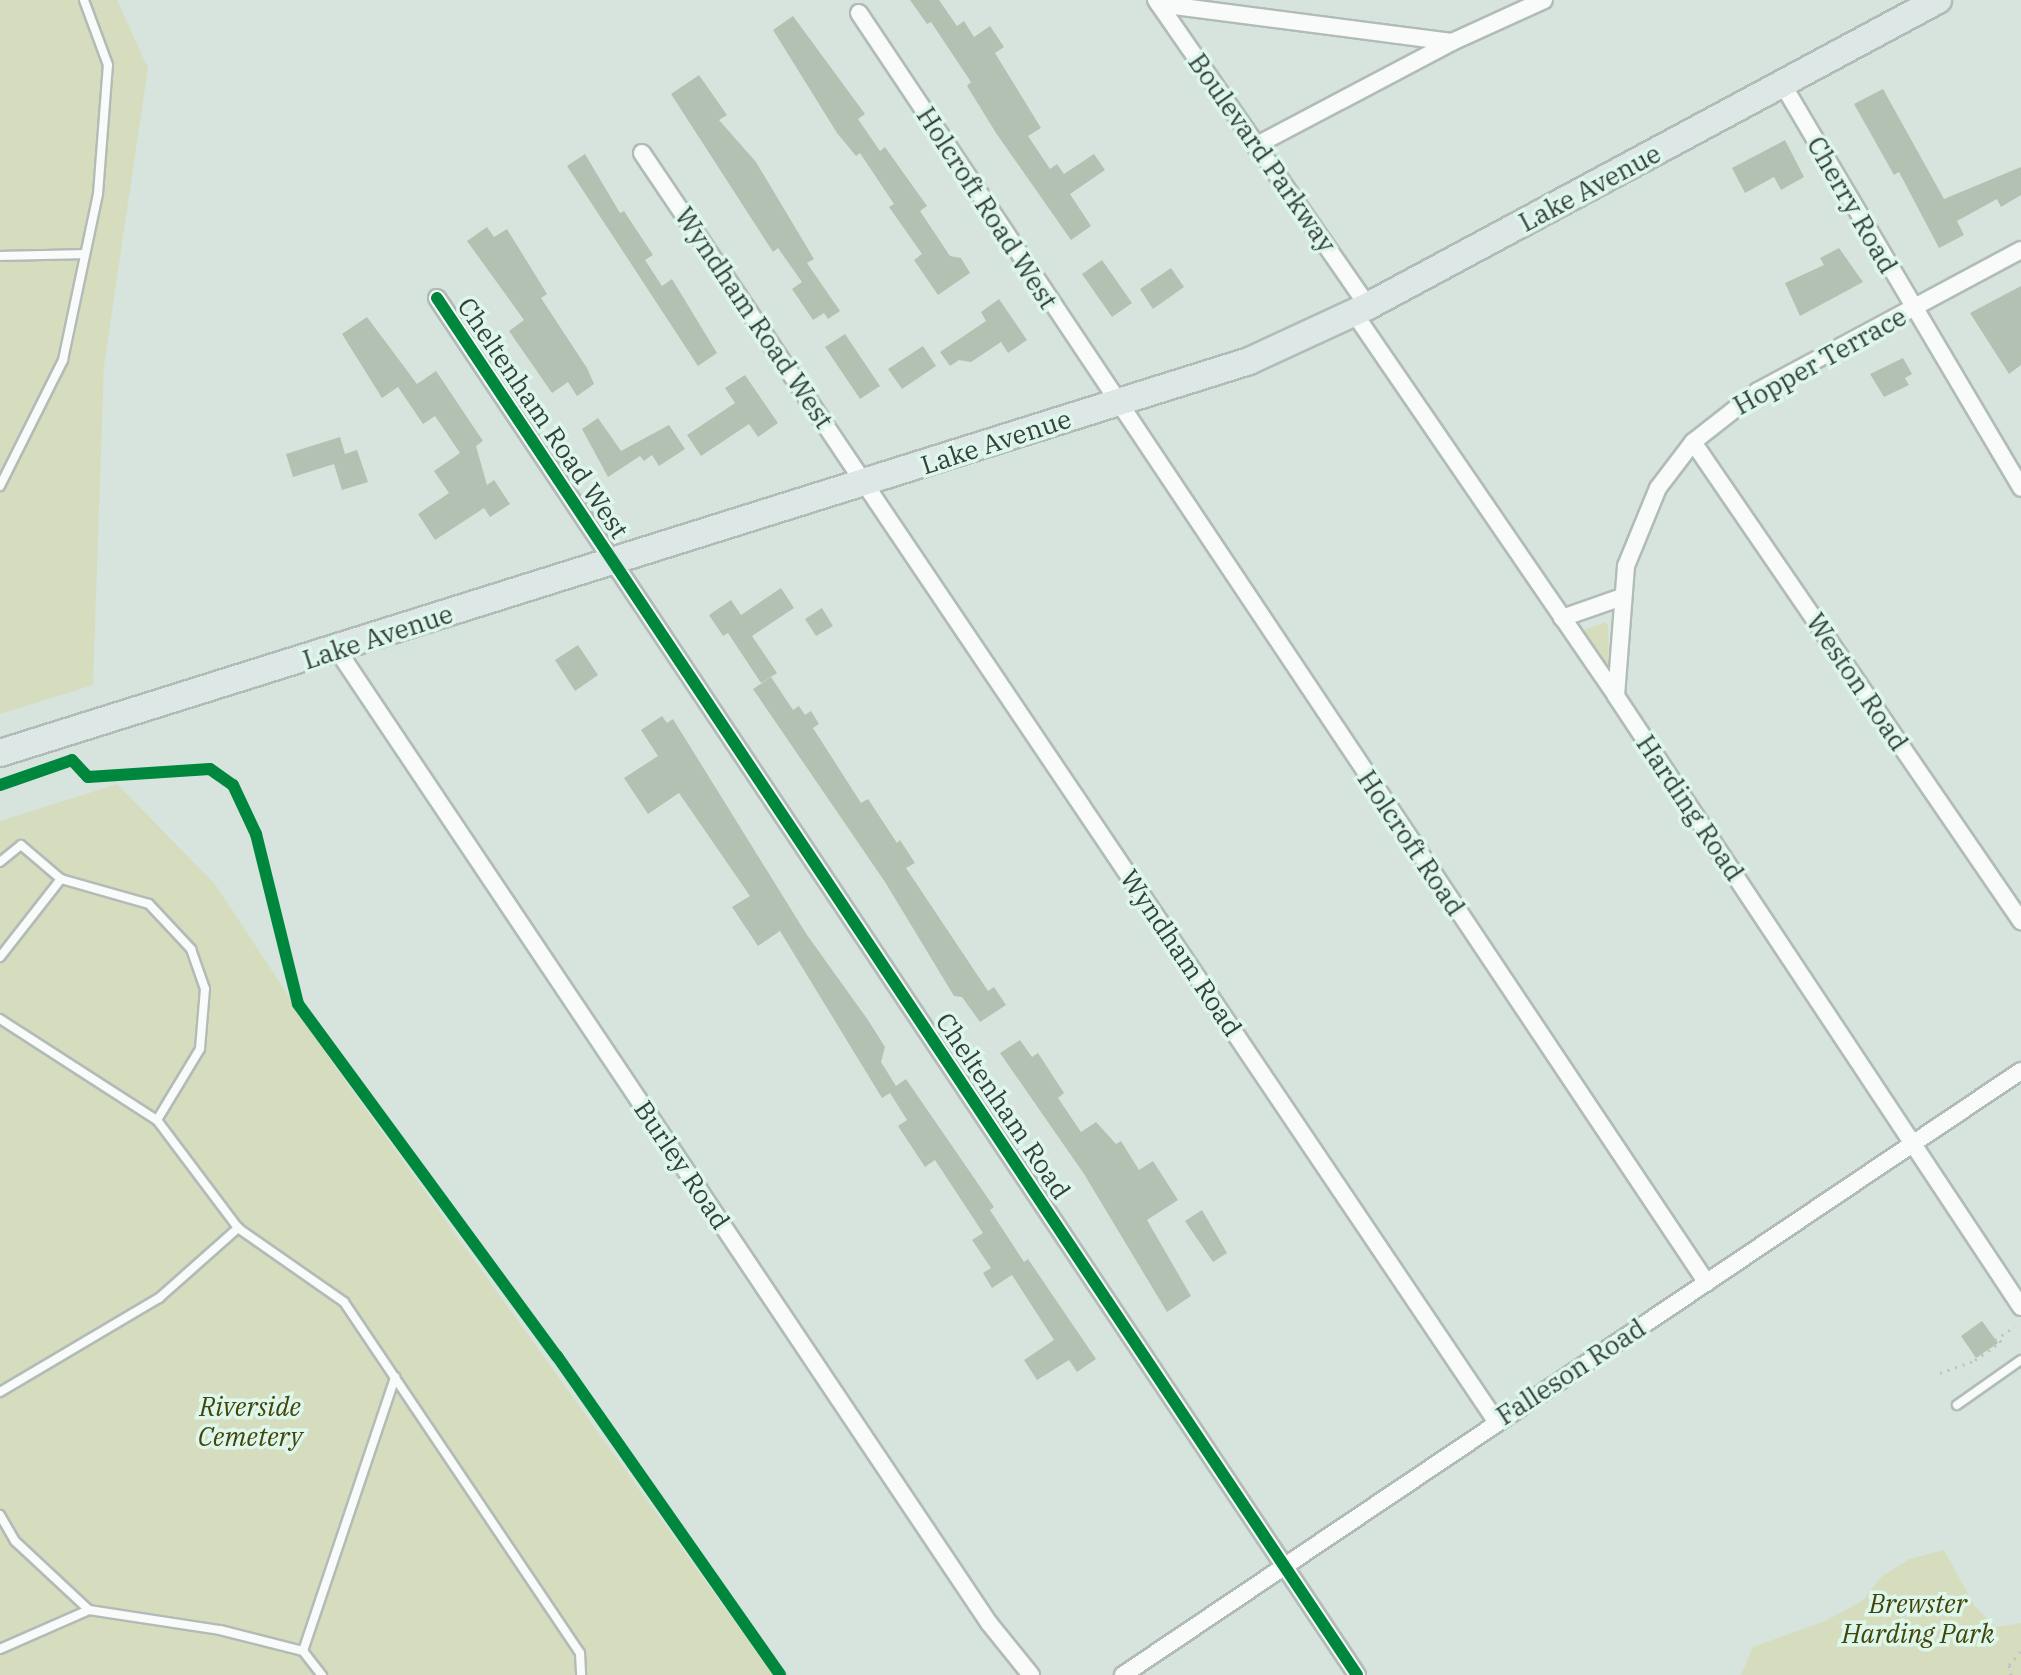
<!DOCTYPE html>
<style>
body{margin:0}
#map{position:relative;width:2021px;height:1675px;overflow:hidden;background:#d7e4de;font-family:"IBM Plex Serif",serif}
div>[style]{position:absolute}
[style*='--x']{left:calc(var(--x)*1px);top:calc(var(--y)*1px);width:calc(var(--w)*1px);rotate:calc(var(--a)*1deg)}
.green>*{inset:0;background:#d6ddbf}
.building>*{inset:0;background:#b3c1b3}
.path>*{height:3px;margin-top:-1.5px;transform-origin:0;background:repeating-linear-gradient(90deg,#bdc3bf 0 2px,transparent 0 8px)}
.roads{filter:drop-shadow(2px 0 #b2bcb7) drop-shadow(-2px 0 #b2bcb7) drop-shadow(0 2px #b2bcb7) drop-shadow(0 -2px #b2bcb7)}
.lane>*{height:8px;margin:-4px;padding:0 4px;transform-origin:4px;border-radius:4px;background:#f9fbfa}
.street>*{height:16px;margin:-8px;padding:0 8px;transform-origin:8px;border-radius:8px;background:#f9fbfa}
.primary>*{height:26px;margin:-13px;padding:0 13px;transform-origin:13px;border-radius:13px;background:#dce7e6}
.cycleway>*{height:12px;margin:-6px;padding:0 6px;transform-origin:6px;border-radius:6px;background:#00873e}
span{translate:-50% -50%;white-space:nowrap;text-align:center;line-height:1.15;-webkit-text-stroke:7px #def7ec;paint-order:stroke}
.street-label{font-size:26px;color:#36403b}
.park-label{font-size:26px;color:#434407;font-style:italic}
</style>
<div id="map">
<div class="green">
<div style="clip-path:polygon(0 0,117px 0,148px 68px,104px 366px,93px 685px,0 714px)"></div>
<div style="clip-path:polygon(1605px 622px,1608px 625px,1609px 667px,1582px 631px)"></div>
<div style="clip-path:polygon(117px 784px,215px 884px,334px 1065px,773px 1675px,0 1675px,0 821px)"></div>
<div style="clip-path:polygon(1944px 1550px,1975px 1606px,1995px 1627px,2021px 1623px,2021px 1675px,1741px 1675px,1753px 1647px,1825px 1621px,1862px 1601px,1881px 1577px,1909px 1559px)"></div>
</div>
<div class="building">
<div style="clip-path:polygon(910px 0,939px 0,957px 26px,964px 21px,974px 37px,990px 26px,1004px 47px,995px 53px,1041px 128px,1028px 136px,1050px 169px,1057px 164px,1064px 174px,1094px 154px,1105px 170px,1070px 194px,1091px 226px,1071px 240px,996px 133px,967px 86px,971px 82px,931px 22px,927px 24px)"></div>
<div style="clip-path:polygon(793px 16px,865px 114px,858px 119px,880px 151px,885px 147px,927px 206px,920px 211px,950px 256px,961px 258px,970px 273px,938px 295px,914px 260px,922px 254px,889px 207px,894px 204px,860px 153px,856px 156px,837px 133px,773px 30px)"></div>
<div style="clip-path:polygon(699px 75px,727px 115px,719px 120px,756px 162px,814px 259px,807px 263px,840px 311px,828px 319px,824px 313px,813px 320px,792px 289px,802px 282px,778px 248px,773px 252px,671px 94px)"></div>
<div style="clip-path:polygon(1883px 89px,1944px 199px,2021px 167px,2021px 195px,2001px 207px,1997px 199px,1957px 221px,1964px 235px,1939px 248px,1899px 172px,1894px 175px,1854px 104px)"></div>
<div style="clip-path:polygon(1785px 140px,1804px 177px,1781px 190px,1774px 177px,1745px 193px,1732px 168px)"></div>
<div style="clip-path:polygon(585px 154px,620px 213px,624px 211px,653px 255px,645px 260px,662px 286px,672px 279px,717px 353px,698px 366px,567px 166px)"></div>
<div style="clip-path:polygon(487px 227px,494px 237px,507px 229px,547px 294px,541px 298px,587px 368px,594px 384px,577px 396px,568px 382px,552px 393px,509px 331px,524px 320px,467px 241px)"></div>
<div style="clip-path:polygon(1839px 248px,1863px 282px,1800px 316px,1785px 283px,1824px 265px,1820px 258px)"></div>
<div style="clip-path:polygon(1102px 260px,1132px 303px,1112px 317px,1082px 274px)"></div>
<div style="clip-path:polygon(1171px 268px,1184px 287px,1153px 309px,1140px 289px)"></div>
<div style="clip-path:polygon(2021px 286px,2021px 365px,2009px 374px,1970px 313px)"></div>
<div style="clip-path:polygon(999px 299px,1027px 340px,1008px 353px,1001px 342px,971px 362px,959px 360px,950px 366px,940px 352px,986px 321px,981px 312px)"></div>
<div style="clip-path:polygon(367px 317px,417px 384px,436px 371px,483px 441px,476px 446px,487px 485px,494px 480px,510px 504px,490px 517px,484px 508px,435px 540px,418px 514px,449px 493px,434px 471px,460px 453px,435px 416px,423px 424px,398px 387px,382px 398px,342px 334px)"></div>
<div style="clip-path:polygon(845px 334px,880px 386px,860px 399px,825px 347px)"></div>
<div style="clip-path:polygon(923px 346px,936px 366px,902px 389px,888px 369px)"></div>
<div style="clip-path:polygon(1903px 358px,1912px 374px,1905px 378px,1909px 385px,1884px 397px,1870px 374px)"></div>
<div style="clip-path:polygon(745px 375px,778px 423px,758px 437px,749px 424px,701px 456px,687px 435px,735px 403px,725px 388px)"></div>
<div style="clip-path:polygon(598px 418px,621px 451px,669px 425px,685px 449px,659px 466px,652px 455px,644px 461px,640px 456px,608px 477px,582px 429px)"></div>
<div style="clip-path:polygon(340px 437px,345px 454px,357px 450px,368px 482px,342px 490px,334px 464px,293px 477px,286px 454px)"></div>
<div style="clip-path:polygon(781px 588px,794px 608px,752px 636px,777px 673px,761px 683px,728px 633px,723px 636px,709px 615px,731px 600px,741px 615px)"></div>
<div style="clip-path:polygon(822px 608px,833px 626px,816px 636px,805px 619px)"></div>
<div style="clip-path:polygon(578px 645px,598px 675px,575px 691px,555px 660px)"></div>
<div style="clip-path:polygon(771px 677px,793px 710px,799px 706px,805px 715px,811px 711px,819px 724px,813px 728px,861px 803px,868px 799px,897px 843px,900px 840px,915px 863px,906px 868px,988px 991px,994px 987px,1006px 1005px,980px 1022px,962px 997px,954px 996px,885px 882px,753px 689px)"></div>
<div style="clip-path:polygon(662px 716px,667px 723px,673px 719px,807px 935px,868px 1020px,885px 1047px,881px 1062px,896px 1086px,906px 1079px,994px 1207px,990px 1210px,1024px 1262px,1028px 1259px,1096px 1359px,1077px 1372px,1069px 1360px,1037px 1380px,1024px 1360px,1054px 1340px,1012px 1275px,992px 1288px,983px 1273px,991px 1268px,972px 1240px,983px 1233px,935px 1160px,925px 1167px,898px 1126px,907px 1120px,890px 1093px,882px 1098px,780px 931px,758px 946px,732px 907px,750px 896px,679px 793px,648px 814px,624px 778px,658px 756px,641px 730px)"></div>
<div style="clip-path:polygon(1020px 1040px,1032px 1057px,1038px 1053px,1064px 1093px,1058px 1098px,1081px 1132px,1096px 1122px,1116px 1144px,1121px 1141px,1139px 1170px,1153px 1161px,1178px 1200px,1147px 1220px,1191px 1296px,1167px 1312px,1084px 1174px,1000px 1053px)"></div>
<div style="clip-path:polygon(1202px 1210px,1227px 1253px,1213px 1262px,1185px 1221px)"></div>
<div style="clip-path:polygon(1982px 1321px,1998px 1343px,1976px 1358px,1961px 1336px)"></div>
</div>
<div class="path">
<div style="--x:72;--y:760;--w:23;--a:47"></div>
<div style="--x:88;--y:777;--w:122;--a:-3.8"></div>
<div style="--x:210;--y:769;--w:28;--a:35"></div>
<div style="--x:233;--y:785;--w:54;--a:64.9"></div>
<div style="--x:256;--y:834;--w:175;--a:76.1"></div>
<div style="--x:298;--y:1004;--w:437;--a:53.7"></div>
<div style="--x:557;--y:1356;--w:389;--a:55"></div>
<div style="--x:1995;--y:1340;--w:24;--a:-35"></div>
<div style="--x:1940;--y:1373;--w:37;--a:-20"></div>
<div style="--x:1975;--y:1360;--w:32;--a:-35"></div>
<div style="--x:2001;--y:1342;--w:5;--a:-127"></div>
<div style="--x:2011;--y:1675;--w:10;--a:-101"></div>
<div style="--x:2009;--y:1665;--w:18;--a:-49"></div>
</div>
<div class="roads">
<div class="lane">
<div style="--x:0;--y:256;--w:85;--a:-1.3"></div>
<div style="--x:0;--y:486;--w:141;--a:-63.4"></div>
<div style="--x:63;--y:360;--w:170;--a:-78.1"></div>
<div style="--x:98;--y:194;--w:129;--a:-85.6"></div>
<div style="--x:108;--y:65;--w:69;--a:-110.3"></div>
<div style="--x:0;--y:862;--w:27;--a:-39"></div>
<div style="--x:21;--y:845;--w:52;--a:40.4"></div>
<div style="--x:61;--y:879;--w:91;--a:15.9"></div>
<div style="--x:149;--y:904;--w:62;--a:47"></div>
<div style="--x:191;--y:949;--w:42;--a:70.7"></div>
<div style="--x:205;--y:989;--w:60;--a:94.8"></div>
<div style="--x:200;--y:1049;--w:83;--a:121.2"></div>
<div style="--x:0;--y:957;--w:99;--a:-52"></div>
<div style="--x:0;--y:1019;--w:187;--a:32.8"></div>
<div style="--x:157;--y:1120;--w:135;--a:53.1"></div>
<div style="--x:238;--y:1228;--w:129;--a:34.9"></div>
<div style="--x:344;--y:1302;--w:423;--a:56.1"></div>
<div style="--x:580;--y:1653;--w:22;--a:87"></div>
<div style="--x:0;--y:1392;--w:185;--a:-30.6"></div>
<div style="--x:159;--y:1298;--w:106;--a:-41.5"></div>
<div style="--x:1957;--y:1405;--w:78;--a:-35.1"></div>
<div style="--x:0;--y:1515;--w:30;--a:60"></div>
<div style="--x:15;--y:1541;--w:101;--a:43"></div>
<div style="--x:0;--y:1649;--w:97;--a:-23.7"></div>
<div style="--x:89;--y:1610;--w:133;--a:8.7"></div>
<div style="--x:220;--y:1630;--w:86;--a:14.2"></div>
<div style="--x:303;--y:1651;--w:31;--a:52"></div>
<div style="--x:303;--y:1651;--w:289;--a:-71.4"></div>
</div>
<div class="street">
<div style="--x:1156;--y:0;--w:372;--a:55.3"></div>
<div style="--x:1159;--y:4;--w:295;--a:7.4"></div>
<div style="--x:859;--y:13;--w:1527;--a:56.27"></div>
<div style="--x:1783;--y:85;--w:468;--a:59.4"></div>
<div style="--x:1255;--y:146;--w:223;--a:-27.8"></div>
<div style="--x:1452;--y:42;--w:101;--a:-24.5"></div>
<div style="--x:642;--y:153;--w:1529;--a:56.04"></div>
<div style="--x:437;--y:298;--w:1656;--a:56.25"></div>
<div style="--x:1354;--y:313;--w:464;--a:55.6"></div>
<div style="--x:1616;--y:696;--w:733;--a:56.46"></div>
<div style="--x:1693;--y:442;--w:581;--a:55.6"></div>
<div style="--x:1562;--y:618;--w:64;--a:-19.3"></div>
<div style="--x:338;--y:651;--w:1170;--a:56.19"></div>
<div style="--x:989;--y:1623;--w:67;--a:51.1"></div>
<div style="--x:1616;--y:696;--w:130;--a:-85.6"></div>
<div style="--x:1626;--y:566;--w:84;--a:-67.7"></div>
<div style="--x:1658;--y:488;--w:58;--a:-52.7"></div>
<div style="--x:1693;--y:442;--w:83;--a:-38.1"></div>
<div style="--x:1758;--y:391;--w:298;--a:-28.2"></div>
<div style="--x:1123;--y:1675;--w:1082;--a:-33.93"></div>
</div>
<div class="primary">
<div style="--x:0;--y:753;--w:1309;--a:-17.42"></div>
<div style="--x:1249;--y:361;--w:131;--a:-24.8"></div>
<div style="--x:1368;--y:306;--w:647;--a:-28.23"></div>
</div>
</div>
<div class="cycleway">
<div style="--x:437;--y:298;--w:1656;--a:56.25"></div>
<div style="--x:0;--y:785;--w:76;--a:-19.1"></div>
<div style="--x:72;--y:760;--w:23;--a:47"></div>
<div style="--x:88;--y:777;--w:122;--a:-3.8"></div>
<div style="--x:210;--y:769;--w:28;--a:35"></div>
<div style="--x:233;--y:785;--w:54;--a:64.9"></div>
<div style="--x:256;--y:834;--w:175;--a:76.1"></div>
<div style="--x:298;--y:1004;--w:437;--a:53.7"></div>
<div style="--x:557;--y:1356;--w:389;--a:55"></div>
</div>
<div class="street-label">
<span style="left:1262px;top:153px;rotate:55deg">Boulevard Parkway</span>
<span style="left:1590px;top:188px;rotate:-28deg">Lake Avenue</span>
<span style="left:1852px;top:205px;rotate:60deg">Cherry Road</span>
<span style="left:987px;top:208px;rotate:57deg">Holcroft Road West</span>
<span style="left:754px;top:318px;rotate:56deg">Wyndham Road West</span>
<span style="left:1820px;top:361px;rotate:-29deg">Hopper Terrace</span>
<span style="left:543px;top:418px;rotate:56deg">Cheltenham Road West</span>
<span style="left:996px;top:442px;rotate:-18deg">Lake Avenue</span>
<span style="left:378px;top:637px;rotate:-18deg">Lake Avenue</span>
<span style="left:1857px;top:682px;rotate:56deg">Weston Road</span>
<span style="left:1690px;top:808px;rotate:56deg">Harding Road</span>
<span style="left:1411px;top:843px;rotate:56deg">Holcroft Road</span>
<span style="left:1181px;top:953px;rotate:56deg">Wyndham Road</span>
<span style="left:1003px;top:1106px;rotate:56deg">Cheltenham Road</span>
<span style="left:682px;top:1165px;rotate:56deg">Burley Road</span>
<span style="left:1571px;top:1372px;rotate:-33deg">Falleson Road</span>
</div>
<div class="park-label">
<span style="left:250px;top:1422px">Riverside<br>Cemetery</span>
<span style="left:1918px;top:1619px">Brewster<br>Harding Park</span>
</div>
</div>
